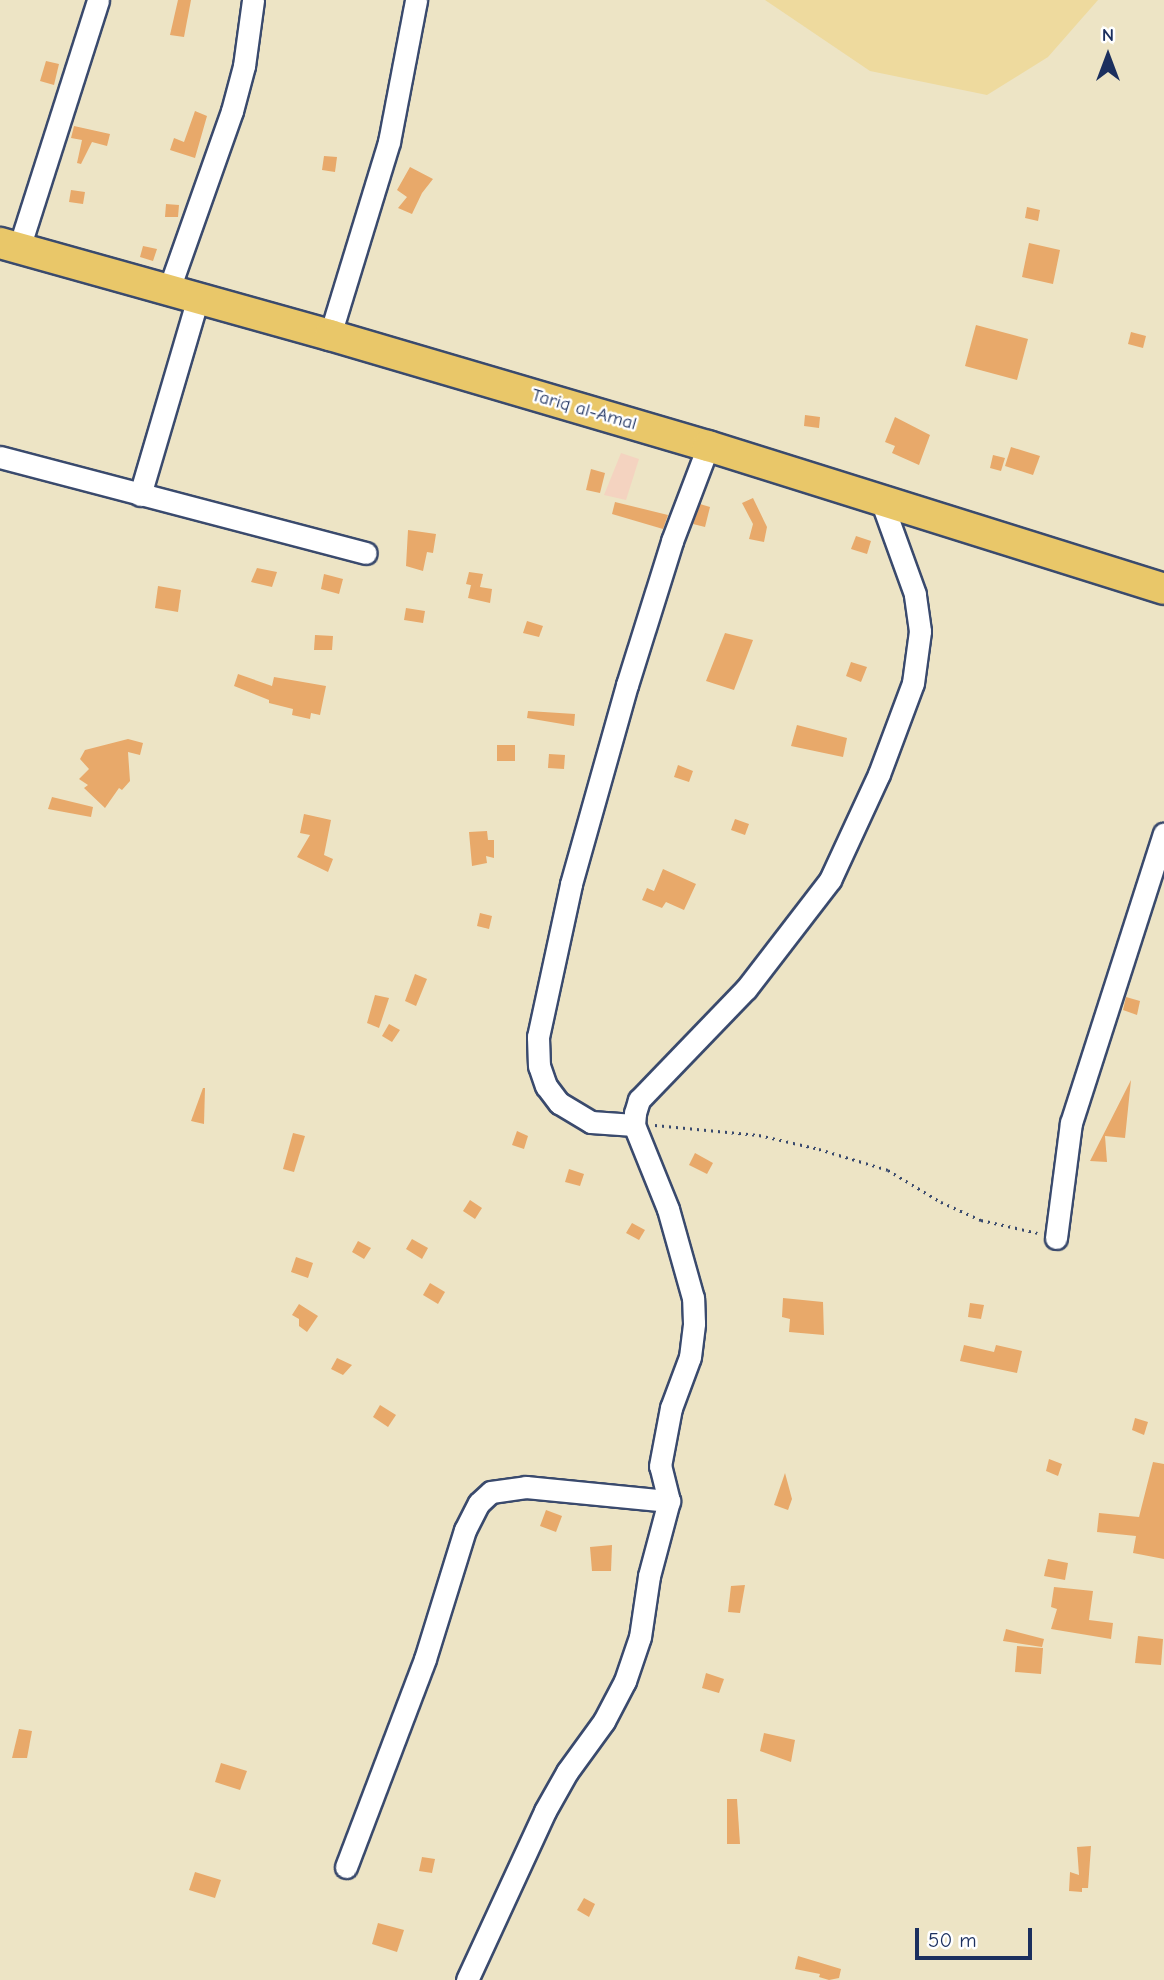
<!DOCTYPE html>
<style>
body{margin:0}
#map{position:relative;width:1164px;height:1980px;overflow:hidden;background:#ede4c5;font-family:"Comic Neue",sans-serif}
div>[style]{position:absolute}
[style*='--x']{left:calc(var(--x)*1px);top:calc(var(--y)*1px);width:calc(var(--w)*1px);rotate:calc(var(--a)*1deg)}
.built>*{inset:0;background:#f4d3c0}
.sand>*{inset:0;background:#eeda9e}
.building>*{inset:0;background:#e8a96a}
.path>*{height:2.5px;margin-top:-1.25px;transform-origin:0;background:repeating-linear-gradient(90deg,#3a4a6d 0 2px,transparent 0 7px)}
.roads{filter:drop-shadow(2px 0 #3a4a6d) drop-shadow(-2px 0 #3a4a6d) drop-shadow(0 2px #3a4a6d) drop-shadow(0 -2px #3a4a6d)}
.minor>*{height:21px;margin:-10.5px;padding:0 10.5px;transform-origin:10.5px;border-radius:10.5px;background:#fff}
.highway>*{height:30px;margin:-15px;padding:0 15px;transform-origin:15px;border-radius:15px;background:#e9c769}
span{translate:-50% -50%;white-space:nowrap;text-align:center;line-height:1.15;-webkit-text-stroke:5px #fff;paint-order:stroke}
.street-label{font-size:19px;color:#1b2f5e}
.north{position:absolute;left:1073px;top:21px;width:70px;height:70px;-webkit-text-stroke:5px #fff;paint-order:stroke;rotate:0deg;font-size:19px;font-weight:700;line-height:28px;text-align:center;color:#1b2f5e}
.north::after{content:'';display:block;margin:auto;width:24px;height:32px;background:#1b2f5e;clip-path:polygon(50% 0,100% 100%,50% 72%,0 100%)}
.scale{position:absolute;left:915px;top:1928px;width:117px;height:32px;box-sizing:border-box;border:4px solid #1b2f5e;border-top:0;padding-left:9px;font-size:21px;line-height:24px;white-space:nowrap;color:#1b2f5e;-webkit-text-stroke:5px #fff;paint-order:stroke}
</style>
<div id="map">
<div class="built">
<div style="clip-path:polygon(621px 453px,639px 459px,626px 500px,604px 495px)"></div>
</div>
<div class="sand">
<div style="clip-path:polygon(765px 0,1098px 0,1048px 57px,987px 95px,870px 71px)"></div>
</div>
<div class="building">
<div style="clip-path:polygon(178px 0,191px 0,184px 37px,170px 35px)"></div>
<div style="clip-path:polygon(46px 61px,59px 64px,54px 85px,40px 81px)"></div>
<div style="clip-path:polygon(195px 111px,207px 116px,195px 158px,170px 150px,174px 138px,184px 142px)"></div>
<div style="clip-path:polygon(74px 126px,110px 134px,107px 146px,92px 142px,81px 164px,77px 163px,82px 140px,71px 138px)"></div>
<div style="clip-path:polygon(324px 156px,337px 157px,335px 172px,322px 170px)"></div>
<div style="clip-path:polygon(410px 167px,433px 179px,422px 193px,412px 214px,398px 208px,407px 197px,397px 190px)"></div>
<div style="clip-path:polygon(71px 190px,85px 192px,83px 204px,69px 202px)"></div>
<div style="clip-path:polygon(166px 204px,179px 205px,178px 217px,165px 217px)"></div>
<div style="clip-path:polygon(1027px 207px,1040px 210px,1038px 221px,1025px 218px)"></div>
<div style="clip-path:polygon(1029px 243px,1060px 250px,1053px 284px,1022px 277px)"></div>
<div style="clip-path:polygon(143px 246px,157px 249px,153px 261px,140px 257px)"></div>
<div style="clip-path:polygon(976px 325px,1028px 339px,1017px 380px,965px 366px)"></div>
<div style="clip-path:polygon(1131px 332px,1146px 336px,1143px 348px,1128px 344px)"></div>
<div style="clip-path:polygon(805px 415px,820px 417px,819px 428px,804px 426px)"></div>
<div style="clip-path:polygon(895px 417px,930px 435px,919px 465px,892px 453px,895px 446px,885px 442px)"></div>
<div style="clip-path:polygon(1011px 447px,1040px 456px,1033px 475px,1005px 466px)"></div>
<div style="clip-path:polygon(993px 455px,1005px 458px,1001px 471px,990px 468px)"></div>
<div style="clip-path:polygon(591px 469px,605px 473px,600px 493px,586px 490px)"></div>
<div style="clip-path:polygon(753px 498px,767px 527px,764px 542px,749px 539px,753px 524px,742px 503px)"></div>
<div style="clip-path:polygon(615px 502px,668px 515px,663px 529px,612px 514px)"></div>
<div style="clip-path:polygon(700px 504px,710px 507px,705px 527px,693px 524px)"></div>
<div style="clip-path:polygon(408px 530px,436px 534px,433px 553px,427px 552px,423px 571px,406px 566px)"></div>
<div style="clip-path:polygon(856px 536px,871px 541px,867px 554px,851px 549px)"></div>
<div style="clip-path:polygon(257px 568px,277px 572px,272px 587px,251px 582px)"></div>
<div style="clip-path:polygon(469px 572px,483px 574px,480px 587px,492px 589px,490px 603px,468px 598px,471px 585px,475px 586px,466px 584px)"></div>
<div style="clip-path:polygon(324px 574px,343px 579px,339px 594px,321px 589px)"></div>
<div style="clip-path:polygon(158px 586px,181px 590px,178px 612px,155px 608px)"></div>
<div style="clip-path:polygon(406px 608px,425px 611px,423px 623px,404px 620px)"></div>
<div style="clip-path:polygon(527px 621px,543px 626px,539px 637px,523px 633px)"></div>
<div style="clip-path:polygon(725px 633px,753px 640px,734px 690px,706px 681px)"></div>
<div style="clip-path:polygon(315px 635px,333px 636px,332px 650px,314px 650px)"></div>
<div style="clip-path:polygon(851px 662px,867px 667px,861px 682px,846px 676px)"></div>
<div style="clip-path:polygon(238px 674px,272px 686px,274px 677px,326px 686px,320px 715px,311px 713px,310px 719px,292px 715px,293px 709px,269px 703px,269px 700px,234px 686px)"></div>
<div style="clip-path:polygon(528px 711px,575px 714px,574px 726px,527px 718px)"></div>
<div style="clip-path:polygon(797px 725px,847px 738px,843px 757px,791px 746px)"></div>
<div style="clip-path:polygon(128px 739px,143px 743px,140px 755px,128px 752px,130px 781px,122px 790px,119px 788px,105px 808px,84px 788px,88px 785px,79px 779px,89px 769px,80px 759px,85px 750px)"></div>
<div style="clip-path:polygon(497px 745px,515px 745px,515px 761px,497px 761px)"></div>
<div style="clip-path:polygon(549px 754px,565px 755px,564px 769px,548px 768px)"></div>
<div style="clip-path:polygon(678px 765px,693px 771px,689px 782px,674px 777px)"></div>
<div style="clip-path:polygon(52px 797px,93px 807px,91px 817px,48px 809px)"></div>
<div style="clip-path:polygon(304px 814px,331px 820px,324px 855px,333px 859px,328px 872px,297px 857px,310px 835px,300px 833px)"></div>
<div style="clip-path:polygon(735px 819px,749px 824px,745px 835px,731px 830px)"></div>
<div style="clip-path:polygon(487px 831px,488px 840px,494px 840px,494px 858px,486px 856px,487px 863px,472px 866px,469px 832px)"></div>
<div style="clip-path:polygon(663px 869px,696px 884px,684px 910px,666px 902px,662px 908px,642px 900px,647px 888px,654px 891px)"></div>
<div style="clip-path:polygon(480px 913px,492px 916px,489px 929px,477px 926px)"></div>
<div style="clip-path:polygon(415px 974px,427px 979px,416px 1006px,405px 1001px)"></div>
<div style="clip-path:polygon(375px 995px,389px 998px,379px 1028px,367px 1023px)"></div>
<div style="clip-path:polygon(1126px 997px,1140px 1001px,1137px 1015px,1123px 1010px)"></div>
<div style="clip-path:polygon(389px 1024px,400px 1030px,392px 1042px,382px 1036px)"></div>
<div style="clip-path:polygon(1131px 1080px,1125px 1138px,1105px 1136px,1107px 1162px,1090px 1161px)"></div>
<div style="clip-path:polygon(203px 1088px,205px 1088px,204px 1124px,191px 1121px)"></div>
<div style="clip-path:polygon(517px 1131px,528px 1136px,524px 1149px,512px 1145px)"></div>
<div style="clip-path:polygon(293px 1133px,305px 1136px,294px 1172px,283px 1169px)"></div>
<div style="clip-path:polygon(695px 1153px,713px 1163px,707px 1174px,689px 1165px)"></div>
<div style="clip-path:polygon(569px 1169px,584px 1174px,580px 1186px,565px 1182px)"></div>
<div style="clip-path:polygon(470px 1200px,482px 1208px,475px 1219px,463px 1211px)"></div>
<div style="clip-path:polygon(632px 1223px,645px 1230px,639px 1240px,626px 1233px)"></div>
<div style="clip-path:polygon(412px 1239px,428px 1248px,422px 1259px,406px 1249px)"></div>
<div style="clip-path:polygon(358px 1241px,371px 1248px,364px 1259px,352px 1252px)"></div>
<div style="clip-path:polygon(296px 1257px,313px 1263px,308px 1278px,291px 1272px)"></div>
<div style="clip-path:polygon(430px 1283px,445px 1292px,438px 1304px,423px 1295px)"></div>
<div style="clip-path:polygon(783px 1298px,823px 1302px,824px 1335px,789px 1332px,790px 1319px,782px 1317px)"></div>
<div style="clip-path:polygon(970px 1303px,984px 1305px,981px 1319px,968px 1317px)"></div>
<div style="clip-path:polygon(299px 1304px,318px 1316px,307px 1332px,299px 1326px,299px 1319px,292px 1315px)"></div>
<div style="clip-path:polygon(964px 1345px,994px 1352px,996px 1345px,1022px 1351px,1017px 1373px,960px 1361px)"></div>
<div style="clip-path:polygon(337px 1358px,352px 1365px,343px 1375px,331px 1369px)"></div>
<div style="clip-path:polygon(380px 1405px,396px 1415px,388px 1427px,373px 1417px)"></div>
<div style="clip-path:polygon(1135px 1418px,1148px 1422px,1144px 1435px,1132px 1430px)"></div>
<div style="clip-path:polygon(1049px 1459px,1062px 1464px,1058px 1476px,1046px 1471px)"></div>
<div style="clip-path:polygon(1153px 1462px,1164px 1464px,1164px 1559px,1133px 1553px,1136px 1536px,1097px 1532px,1099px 1513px,1139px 1517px)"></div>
<div style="clip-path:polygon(785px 1473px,792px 1499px,788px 1510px,774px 1505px)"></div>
<div style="clip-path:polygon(546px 1510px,562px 1516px,556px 1532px,540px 1526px)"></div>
<div style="clip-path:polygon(612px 1545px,611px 1571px,592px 1571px,590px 1547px)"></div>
<div style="clip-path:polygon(1048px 1559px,1068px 1563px,1065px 1580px,1044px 1576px)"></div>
<div style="clip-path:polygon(745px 1585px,740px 1613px,728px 1612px,731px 1586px)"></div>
<div style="clip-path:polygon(1054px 1587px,1093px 1591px,1089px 1620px,1113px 1623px,1111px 1639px,1051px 1629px,1057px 1609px,1051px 1607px)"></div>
<div style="clip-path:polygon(1006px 1629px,1044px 1639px,1042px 1647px,1003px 1641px)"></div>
<div style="clip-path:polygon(1138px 1636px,1163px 1639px,1161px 1665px,1135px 1663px)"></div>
<div style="clip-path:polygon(1017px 1646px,1043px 1648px,1041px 1674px,1015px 1672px)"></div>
<div style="clip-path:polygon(706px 1673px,724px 1679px,719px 1693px,702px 1688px)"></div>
<div style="clip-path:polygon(19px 1729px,32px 1731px,27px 1758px,12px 1758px)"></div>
<div style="clip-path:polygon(764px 1733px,795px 1740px,791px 1762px,760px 1751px)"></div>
<div style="clip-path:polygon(221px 1763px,247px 1771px,240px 1790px,215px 1782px)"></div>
<div style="clip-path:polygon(727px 1799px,737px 1799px,740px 1844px,727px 1844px)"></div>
<div style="clip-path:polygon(1091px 1846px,1088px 1888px,1082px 1888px,1082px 1892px,1069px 1891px,1070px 1872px,1079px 1875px,1077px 1847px)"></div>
<div style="clip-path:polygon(422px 1857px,435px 1859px,432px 1873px,419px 1871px)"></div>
<div style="clip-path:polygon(195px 1872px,221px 1880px,215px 1898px,189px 1890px)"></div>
<div style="clip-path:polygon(584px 1898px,595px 1904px,589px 1917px,577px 1910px)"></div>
<div style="clip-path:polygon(378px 1923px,404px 1930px,397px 1952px,372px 1944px)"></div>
<div style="clip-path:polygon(798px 1956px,841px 1969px,839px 1978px,829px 1980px,819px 1977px,820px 1974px,795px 1969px)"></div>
</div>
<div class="path">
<div style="--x:655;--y:1125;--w:104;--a:5.5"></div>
<div style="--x:759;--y:1135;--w:62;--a:13.1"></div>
<div style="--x:819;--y:1149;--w:72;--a:16.9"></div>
<div style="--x:888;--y:1170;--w:62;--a:31.1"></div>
<div style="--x:941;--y:1202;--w:44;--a:24.2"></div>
<div style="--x:981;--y:1220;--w:58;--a:12.8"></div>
</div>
<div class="roads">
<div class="minor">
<div style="--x:19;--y:248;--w:260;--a:-72.3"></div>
<div style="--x:169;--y:289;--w:189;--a:-70.5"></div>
<div style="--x:232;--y:111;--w:47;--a:-75.1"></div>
<div style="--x:244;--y:66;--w:67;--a:-82.2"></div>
<div style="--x:330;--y:335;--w:202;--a:-73"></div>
<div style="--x:389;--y:142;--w:145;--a:-79.2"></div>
<div style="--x:0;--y:457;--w:378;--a:14.7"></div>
<div style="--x:140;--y:495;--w:205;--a:-73.6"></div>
<div style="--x:634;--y:1125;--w:43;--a:-176"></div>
<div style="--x:591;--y:1122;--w:37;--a:-149"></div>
<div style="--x:559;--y:1103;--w:21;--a:-127"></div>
<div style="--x:546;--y:1086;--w:21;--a:-109"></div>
<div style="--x:539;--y:1066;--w:29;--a:-92"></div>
<div style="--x:538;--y:1037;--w:157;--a:-77.8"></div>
<div style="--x:571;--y:884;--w:207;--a:-74.3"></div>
<div style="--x:627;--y:685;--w:151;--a:-72.6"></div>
<div style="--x:672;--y:541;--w:102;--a:-69.2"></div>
<div style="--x:1056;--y:1238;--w:116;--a:-82.6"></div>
<div style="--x:1071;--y:1123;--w:304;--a:-72.2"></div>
<div style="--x:346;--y:1867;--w:222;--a:-69.2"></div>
<div style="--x:425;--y:1659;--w:135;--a:-72.8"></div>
<div style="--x:465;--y:1530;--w:30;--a:-63"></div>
<div style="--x:479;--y:1503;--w:16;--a:-43"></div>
<div style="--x:491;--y:1492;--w:35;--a:-8"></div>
<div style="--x:526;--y:1487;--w:144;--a:5.6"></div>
<div style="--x:467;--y:1980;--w:186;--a:-65.2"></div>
<div style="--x:545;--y:1811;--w:45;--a:-60.6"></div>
<div style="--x:567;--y:1772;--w:63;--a:-54"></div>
<div style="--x:604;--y:1721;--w:45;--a:-62.3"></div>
<div style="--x:625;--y:1681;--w:46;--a:-71.2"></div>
<div style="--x:640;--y:1637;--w:62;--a:-81.6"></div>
<div style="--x:649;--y:1576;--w:78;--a:-75.1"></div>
<div style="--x:669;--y:1501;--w:36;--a:-104"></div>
<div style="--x:660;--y:1466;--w:59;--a:-79.3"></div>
<div style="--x:671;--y:1408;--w:54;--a:-69.6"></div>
<div style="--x:690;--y:1357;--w:34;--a:-83"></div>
<div style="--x:694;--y:1323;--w:25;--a:-92"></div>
<div style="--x:693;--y:1298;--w:92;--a:-105.7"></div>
<div style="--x:668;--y:1209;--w:91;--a:-112"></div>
<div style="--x:634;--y:1125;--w:12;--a:-85"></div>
<div style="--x:635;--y:1113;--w:14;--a:-73"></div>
<div style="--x:639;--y:1100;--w:154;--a:-46.1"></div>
<div style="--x:746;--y:989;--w:138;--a:-52.4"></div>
<div style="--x:830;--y:880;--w:117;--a:-65.2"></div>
<div style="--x:879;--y:774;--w:97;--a:-69.5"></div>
<div style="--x:913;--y:683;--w:52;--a:-82.3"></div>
<div style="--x:920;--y:631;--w:37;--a:-98"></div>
<div style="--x:915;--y:594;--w:100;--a:-109.9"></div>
</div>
<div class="highway">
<div style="--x:0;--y:243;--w:343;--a:15.6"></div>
<div style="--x:330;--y:335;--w:394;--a:16.4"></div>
<div style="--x:708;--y:446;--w:478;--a:17.4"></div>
</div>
</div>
<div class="street-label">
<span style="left:584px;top:410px;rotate:16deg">Tariq al-Amal</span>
</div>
<div class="north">N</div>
<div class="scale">50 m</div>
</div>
